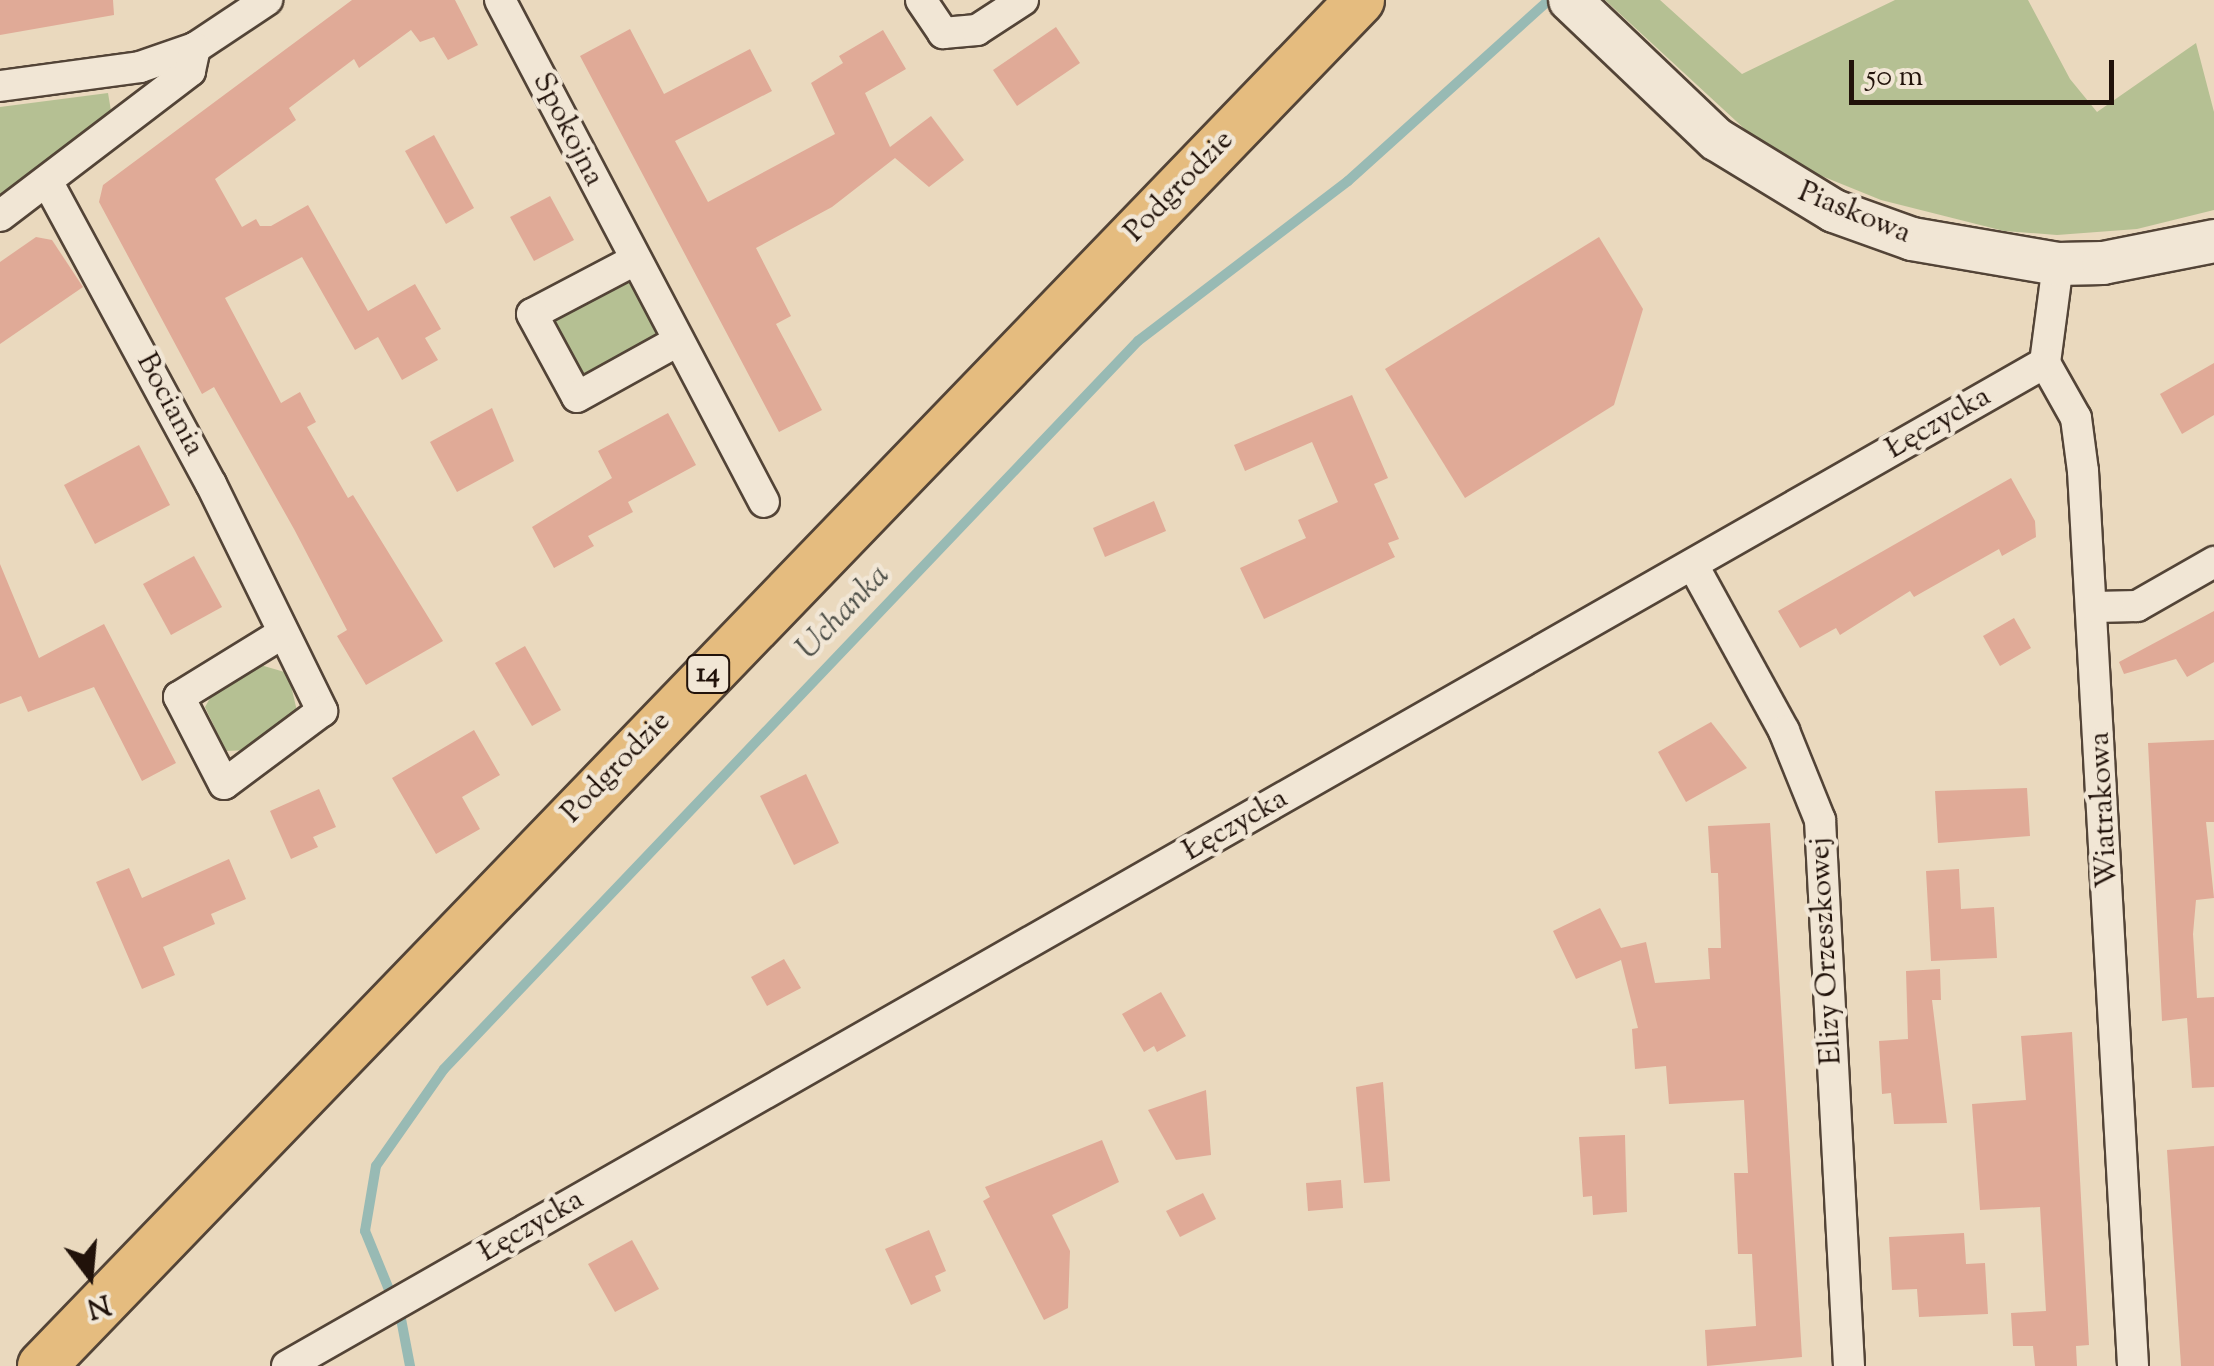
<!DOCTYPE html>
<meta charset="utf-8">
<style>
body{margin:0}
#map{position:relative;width:2214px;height:1366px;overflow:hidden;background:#ead9be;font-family:"Sorts Mill Goudy",serif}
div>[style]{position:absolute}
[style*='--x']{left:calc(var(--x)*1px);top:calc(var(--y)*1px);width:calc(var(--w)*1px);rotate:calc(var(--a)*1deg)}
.green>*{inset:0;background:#b5c093}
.stream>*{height:10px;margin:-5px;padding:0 5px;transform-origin:5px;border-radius:5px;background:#98bab4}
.building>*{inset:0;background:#e0aa97}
.roads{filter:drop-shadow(2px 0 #534437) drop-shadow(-2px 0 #534437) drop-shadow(0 2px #534437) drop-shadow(0 -2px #534437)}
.minor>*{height:30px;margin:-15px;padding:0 15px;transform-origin:15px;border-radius:15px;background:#f1e6d5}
.secondary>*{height:42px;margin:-21px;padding:0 21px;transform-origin:21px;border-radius:21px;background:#f1e6d5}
.primary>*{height:48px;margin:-24px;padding:0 24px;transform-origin:24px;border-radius:24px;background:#e5bc7f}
span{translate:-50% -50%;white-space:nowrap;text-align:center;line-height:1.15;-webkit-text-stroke:9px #f1e6d5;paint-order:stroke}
.shield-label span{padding:2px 8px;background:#f1e6d5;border:2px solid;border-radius:8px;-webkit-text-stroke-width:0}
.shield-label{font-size:28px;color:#21120a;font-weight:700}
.street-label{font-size:30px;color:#21120a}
.water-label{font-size:32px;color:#4b4d46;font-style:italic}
.north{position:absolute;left:40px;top:1226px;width:100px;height:100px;-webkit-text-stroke:8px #f1e6d5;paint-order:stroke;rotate:164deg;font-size:28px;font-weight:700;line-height:40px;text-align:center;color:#21120a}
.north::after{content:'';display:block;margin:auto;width:35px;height:45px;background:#21120a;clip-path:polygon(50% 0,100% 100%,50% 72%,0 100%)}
.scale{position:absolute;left:1849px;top:60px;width:265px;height:45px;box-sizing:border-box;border:5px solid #21120a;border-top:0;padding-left:12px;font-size:30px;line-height:35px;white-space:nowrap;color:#21120a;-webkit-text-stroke:8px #f1e6d5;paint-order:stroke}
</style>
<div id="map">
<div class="green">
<div style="clip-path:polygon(1605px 0,1660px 0,1742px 74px,1895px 0,2028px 0,2070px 79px,2097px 112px,2196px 43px,2214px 112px,2214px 210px,2137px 229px,2057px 235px,2004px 231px,1881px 200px,1807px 170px,1749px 133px)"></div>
<div style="clip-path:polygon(108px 93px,111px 111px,0 195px,0 107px)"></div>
<div style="clip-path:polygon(630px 275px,662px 333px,588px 377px,577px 374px,551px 317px)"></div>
<div style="clip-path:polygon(257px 664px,288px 673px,297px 711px,248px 750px,226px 751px,205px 707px,214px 691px)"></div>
</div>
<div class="stream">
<div style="--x:410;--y:1366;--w:48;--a:-100.8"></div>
<div style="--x:401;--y:1319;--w:95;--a:-112.2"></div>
<div style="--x:365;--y:1231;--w:66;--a:-80.4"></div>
<div style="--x:376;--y:1166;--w:118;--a:-55"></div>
<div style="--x:444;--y:1069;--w:1006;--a:-46.37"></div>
<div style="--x:1138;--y:341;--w:264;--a:-37.3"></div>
<div style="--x:1348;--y:181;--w:270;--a:-42"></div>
</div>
<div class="building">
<div style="clip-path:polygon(0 0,113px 0,114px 15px,0 35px)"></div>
<div style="clip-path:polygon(352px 0,455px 0,478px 45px,448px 60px,434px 37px,420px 42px,411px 30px,359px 68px,354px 59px,289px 108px,296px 120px,215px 179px,242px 227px,256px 219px,260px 226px,271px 226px,308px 205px,368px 311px,415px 284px,441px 329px,425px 338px,438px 360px,402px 380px,378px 337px,355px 350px,302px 257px,225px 298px,281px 403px,300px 392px,316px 422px,307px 427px,348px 498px,353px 495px,443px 641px,366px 685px,337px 636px,347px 630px,294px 529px,214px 387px,202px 394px,99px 202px,103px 185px)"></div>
<div style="clip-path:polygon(1056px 27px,1080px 63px,1017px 106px,993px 70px)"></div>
<div style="clip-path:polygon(630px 29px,664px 94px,750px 49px,772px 91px,675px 141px,708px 202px,835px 134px,811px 83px,843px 63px,839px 56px,883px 30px,906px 69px,865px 93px,890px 147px,931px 116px,964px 160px,929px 187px,895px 158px,832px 207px,756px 248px,791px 316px,776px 324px,822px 410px,779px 432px,580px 56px)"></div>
<div style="clip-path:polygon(434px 135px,474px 208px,446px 224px,405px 151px)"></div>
<div style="clip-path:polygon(550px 196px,574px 240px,534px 261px,510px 217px)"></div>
<div style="clip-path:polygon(36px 237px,52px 240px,83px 287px,0 344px,0 262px)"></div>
<div style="clip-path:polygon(1599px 237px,1643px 309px,1614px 405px,1465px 498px,1385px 369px)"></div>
<div style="clip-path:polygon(2214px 363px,2214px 415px,2182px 434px,2160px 394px)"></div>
<div style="clip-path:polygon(1352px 395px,1388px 478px,1374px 484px,1399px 539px,1388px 543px,1395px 557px,1264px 619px,1240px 568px,1306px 538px,1298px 520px,1338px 502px,1312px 442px,1245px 471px,1234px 445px)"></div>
<div style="clip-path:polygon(492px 408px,514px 461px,457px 492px,430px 442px)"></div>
<div style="clip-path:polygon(668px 413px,696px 465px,628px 502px,633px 512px,588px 536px,594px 546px,554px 568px,532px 527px,612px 478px,598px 451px)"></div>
<div style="clip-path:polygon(139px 445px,170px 505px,95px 544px,64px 485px)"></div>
<div style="clip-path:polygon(2011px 478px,2035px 521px,2036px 537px,2002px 556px,1999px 549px,1914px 597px,1910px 591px,1840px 635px,1836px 628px,1800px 648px,1778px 611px)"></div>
<div style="clip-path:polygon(1154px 501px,1166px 531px,1105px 557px,1093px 528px)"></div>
<div style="clip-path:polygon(194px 556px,222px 607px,171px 635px,143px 584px)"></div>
<div style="clip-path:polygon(0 564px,39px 658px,104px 624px,176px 763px,142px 781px,94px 687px,28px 712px,21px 696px,0 704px)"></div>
<div style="clip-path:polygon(2214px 611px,2214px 662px,2187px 677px,2176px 659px,2124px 674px,2119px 662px)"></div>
<div style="clip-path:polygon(2014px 618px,2031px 648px,2000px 666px,1983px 636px)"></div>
<div style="clip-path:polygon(525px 646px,561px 710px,532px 726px,495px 663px)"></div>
<div style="clip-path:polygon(1711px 722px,1747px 768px,1686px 802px,1658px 752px)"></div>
<div style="clip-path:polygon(474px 730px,500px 775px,462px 797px,480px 829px,436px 854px,392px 778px)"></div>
<div style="clip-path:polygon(2214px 740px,2214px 822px,2206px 822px,2214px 898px,2196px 900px,2193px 934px,2197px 998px,2214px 997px,2214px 1087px,2192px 1088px,2187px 1018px,2162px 1021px,2148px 743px)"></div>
<div style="clip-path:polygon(806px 774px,839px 843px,794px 865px,760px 796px)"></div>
<div style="clip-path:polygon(2027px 788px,2030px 836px,1938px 843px,1935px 791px)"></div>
<div style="clip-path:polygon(319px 789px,336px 827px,313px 837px,318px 847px,291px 859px,270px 811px)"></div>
<div style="clip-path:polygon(1770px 823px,1802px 1357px,1707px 1366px,1705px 1330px,1756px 1326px,1752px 1254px,1738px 1254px,1734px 1173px,1748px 1173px,1744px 1100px,1669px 1104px,1666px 1066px,1635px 1069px,1632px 1029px,1638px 1028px,1621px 960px,1576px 979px,1553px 931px,1600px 908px,1621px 948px,1646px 942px,1655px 983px,1710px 979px,1708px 948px,1721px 948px,1718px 873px,1711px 873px,1708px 826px)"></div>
<div style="clip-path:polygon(229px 859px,246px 899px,211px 914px,215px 924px,163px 947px,175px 975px,142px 989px,96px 882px,129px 868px,142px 898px)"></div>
<div style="clip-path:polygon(1959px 869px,1961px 909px,1994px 907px,1997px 958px,1931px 961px,1926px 871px)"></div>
<div style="clip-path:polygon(784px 959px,801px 988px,767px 1006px,751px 977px)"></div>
<div style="clip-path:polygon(1940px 969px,1941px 1000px,1932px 1000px,1947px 1123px,1894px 1124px,1891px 1093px,1882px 1094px,1879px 1041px,1908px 1039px,1906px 971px)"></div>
<div style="clip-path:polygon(1161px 992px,1186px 1036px,1157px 1052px,1154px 1046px,1144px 1052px,1122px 1014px)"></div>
<div style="clip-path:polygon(2072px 1032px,2089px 1345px,2076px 1346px,2077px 1366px,2035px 1366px,2033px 1346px,2013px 1346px,2011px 1313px,2046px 1311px,2040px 1207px,1980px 1210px,1972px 1104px,2026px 1100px,2021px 1036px)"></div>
<div style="clip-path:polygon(1383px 1082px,1390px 1181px,1364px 1183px,1356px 1087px)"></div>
<div style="clip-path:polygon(1206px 1090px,1211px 1155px,1176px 1160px,1148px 1110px)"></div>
<div style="clip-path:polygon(1625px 1135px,1627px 1212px,1593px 1215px,1592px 1196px,1583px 1197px,1579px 1137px)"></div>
<div style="clip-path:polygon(1102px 1140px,1119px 1182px,1052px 1215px,1070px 1251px,1068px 1308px,1044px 1320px,983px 1201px,990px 1197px,985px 1187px)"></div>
<div style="clip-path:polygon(2214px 1146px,2214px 1366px,2181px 1366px,2167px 1150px)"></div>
<div style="clip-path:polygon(1341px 1180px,1343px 1208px,1308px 1211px,1306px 1183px)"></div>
<div style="clip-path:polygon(1203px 1193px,1216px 1219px,1180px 1237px,1166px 1211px)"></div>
<div style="clip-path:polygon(929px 1230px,946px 1271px,935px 1276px,941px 1291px,911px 1305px,885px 1249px)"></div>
<div style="clip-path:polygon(1964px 1233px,1966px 1264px,1985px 1263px,1988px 1314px,1919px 1317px,1917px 1289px,1892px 1290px,1889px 1237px)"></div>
<div style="clip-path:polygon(632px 1240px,659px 1289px,615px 1312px,588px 1264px)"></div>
</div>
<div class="roads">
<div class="minor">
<div style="--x:500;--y:0;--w:567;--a:62.26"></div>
<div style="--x:921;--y:0;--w:40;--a:56"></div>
<div style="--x:943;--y:33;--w:34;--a:-5"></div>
<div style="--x:977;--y:30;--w:55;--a:-33.1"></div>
<div style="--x:0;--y:86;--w:141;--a:-7.7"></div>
<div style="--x:140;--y:67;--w:58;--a:-19.1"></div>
<div style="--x:195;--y:48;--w:87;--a:-33.7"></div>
<div style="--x:47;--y:181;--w:345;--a:61.6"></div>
<div style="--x:211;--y:484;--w:253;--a:63.9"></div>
<div style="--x:322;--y:711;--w:122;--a:143.3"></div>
<div style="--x:224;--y:784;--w:98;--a:-117.3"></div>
<div style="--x:179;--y:697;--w:122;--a:-31.6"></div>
<div style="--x:0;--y:216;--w:239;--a:-37.3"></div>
<div style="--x:190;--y:71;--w:24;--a:-78"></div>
<div style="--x:635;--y:260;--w:116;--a:152.3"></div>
<div style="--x:532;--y:314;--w:94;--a:61.5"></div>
<div style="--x:577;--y:397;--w:115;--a:-29"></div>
<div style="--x:2058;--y:264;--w:100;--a:97.5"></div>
<div style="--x:2045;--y:363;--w:63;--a:60.6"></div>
<div style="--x:2076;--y:418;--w:53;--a:82.5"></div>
<div style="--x:2083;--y:471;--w:896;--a:86.8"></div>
<div style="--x:1694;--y:567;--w:187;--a:61.2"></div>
<div style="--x:1784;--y:731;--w:96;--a:68"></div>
<div style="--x:1820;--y:820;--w:547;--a:86.96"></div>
<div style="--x:2095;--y:607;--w:42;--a:-1.4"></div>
<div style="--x:2137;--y:606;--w:89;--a:-29.7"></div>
<div style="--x:287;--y:1366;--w:2024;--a:-29.71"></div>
</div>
<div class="secondary">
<div style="--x:1570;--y:0;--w:202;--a:43.6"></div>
<div style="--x:1716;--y:139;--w:138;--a:31.4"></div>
<div style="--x:1834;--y:211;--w:83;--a:19.7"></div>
<div style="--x:1912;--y:239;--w:148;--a:9.7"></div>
<div style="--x:2058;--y:264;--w:45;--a:-1.3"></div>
<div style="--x:2103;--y:263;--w:113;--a:-11.2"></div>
</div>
<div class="primary">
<div style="--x:42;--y:1366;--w:1898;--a:-46.02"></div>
</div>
</div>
<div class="shield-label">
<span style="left:708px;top:674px">14</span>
</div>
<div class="street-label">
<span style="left:567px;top:130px;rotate:63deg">Spokojna</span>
<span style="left:1180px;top:187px;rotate:-46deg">Podgrodzie</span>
<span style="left:1854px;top:214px;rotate:22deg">Piaskowa</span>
<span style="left:169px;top:405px;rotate:62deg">Bociania</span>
<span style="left:1939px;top:424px;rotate:-30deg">Łęczycka</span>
<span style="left:617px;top:768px;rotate:-46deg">Podgrodzie</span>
<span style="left:2105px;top:810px;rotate:-93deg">Wiatrakowa</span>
<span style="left:1236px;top:826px;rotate:-30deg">Łęczycka</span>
<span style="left:1827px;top:951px;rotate:-93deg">Elizy Orzeszkowej</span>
<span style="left:532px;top:1227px;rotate:-30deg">Łęczycka</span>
</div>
<div class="water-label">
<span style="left:844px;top:613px;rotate:-46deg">Uchanka</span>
</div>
<div class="north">N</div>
<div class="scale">50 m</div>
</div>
